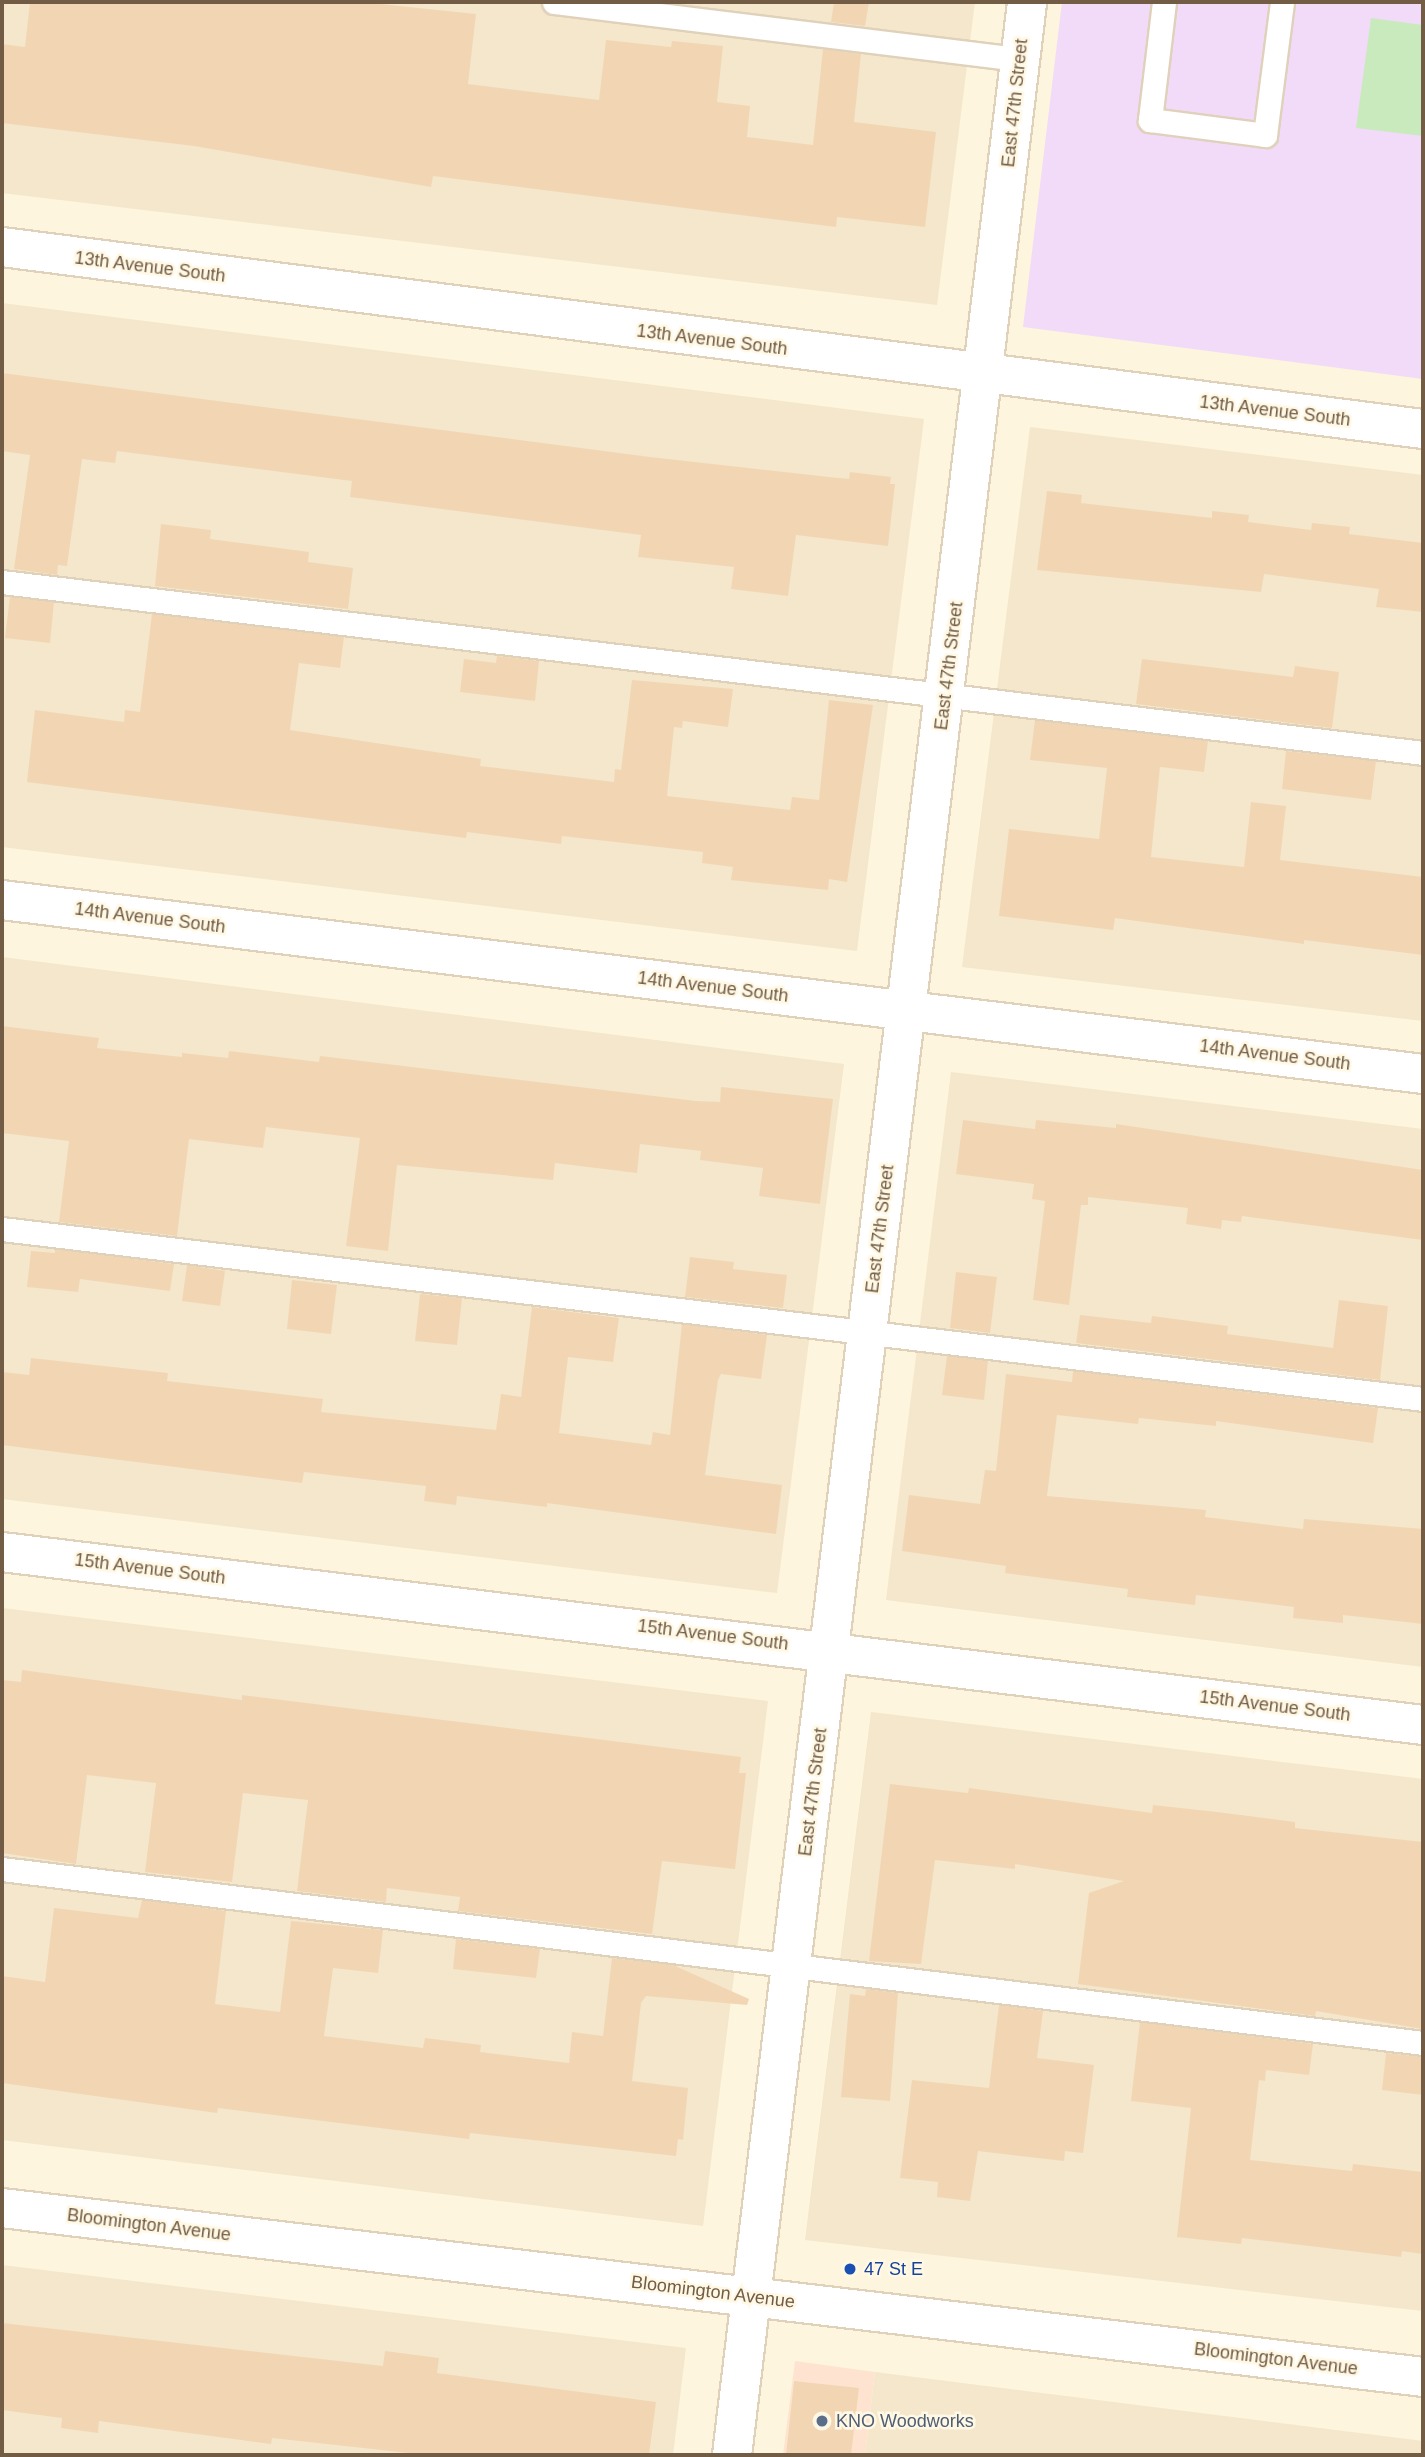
<!DOCTYPE html>
<style>
body{margin:0}
#map{position:relative;width:1425px;height:2457px;overflow:hidden;background:#fdf5dd;font-family:Arial,sans-serif}
div>[style]{position:absolute}
[style*='--x']{left:calc(var(--x)*1px);top:calc(var(--y)*1px);width:calc(var(--w)*1px);rotate:calc(var(--a)*1deg)}
.residential>*{inset:0;background:#f4e7cc}
.commercial>*{inset:0;background:#fee4d0}
.education>*{inset:0;background:#f1dbf8}
.green>*{inset:0;background:#c9eabc}
.building>*{inset:0;background:#f2d6b4}
.roads{filter:drop-shadow(2px 0 #e0d1ba) drop-shadow(-2px 0 #e0d1ba) drop-shadow(0 2px #e0d1ba) drop-shadow(0 -2px #e0d1ba)}
.service>*{height:23px;margin:-11.5px;padding:0 11.5px;transform-origin:11.5px;border-radius:11.5px;background:#fff}
.minor>*{height:38px;margin:-19px;padding:0 19px;transform-origin:19px;border-radius:19px;background:#fff}
.tertiary>*{height:38px;margin:-19px;padding:0 19px;transform-origin:19px;border-radius:19px;background:#fff}
.dots>*{width:19px;height:19px;translate:-50% -50%;box-sizing:border-box;border:4px solid #fff8e4;border-radius:50%}
span{translate:-50% -50%;white-space:nowrap;text-align:center;line-height:1.15;-webkit-text-stroke:5px #fff8e4;paint-order:stroke}
.street-label{font-size:18px;color:#725c46}
.transit-label{font-size:18px;color:#164399}
.left{translate:0 -50%;text-align:left}
.service-label{font-size:18px;color:#4e5e75}
.frame{position:absolute;inset:0;border:4px solid #725c46;pointer-events:none}
</style>
<div id="map">
<div class="residential">
<div style="clip-path:polygon(2px 2px,975px 2px,937px 305px,2px 193px)"></div>
<div style="clip-path:polygon(2px 303px,924px 419px,857px 951px,2px 847px)"></div>
<div style="clip-path:polygon(1030px 427px,1423px 475px,1423px 1021px,962px 967px)"></div>
<div style="clip-path:polygon(2px 957px,844px 1064px,777px 1593px,2px 1499px)"></div>
<div style="clip-path:polygon(951px 1072px,1423px 1129px,1423px 1667px,886px 1600px)"></div>
<div style="clip-path:polygon(2px 1608px,768px 1701px,703px 2226px,2px 2140px)"></div>
<div style="clip-path:polygon(871px 1712px,1423px 1779px,1423px 2311px,805px 2240px)"></div>
<div style="clip-path:polygon(2px 2265px,686px 2348px,673px 2455px,2px 2455px)"></div>
<div style="clip-path:polygon(875px 2372px,1423px 2441px,1423px 2455px,865px 2455px)"></div>
</div>
<div class="commercial">
<div style="clip-path:polygon(795px 2361px,875px 2372px,865px 2455px,783px 2455px)"></div>
</div>
<div class="education">
<div style="clip-path:polygon(1062px 2px,1423px 2px,1423px 379px,1023px 327px)"></div>
</div>
<div class="green">
<div style="clip-path:polygon(1371px 18px,1423px 25px,1423px 136px,1356px 128px)"></div>
</div>
<div class="building">
<div style="clip-path:polygon(30px 2px,361px 2px,476px 14px,468px 84px,599px 100px,606px 40px,671px 47px,672px 41px,723px 46px,717px 102px,750px 106px,747px 137px,813px 145px,823px 49px,861px 54px,854px 122px,936px 132px,925px 227px,837px 217px,836px 227px,433px 176px,431px 187px,194px 146px,2px 123px,2px 44px,25px 47px)"></div>
<div style="clip-path:polygon(834px 2px,869px 2px,865px 26px,831px 22px)"></div>
<div style="clip-path:polygon(2px 373px,650px 457px,829px 477px,849px 479px,850px 472px,891px 477px,890px 484px,895px 484px,888px 546px,796px 535px,788px 596px,731px 589px,734px 567px,638px 557px,641px 535px,350px 497px,352px 481px,117px 451px,115px 463px,82px 459px,67px 566px,58px 565px,57px 575px,14px 569px,30px 455px,2px 451px)"></div>
<div style="clip-path:polygon(1047px 491px,1082px 495px,1081px 503px,1212px 518px,1212px 511px,1249px 515px,1248px 522px,1311px 530px,1312px 523px,1350px 527px,1349px 534px,1423px 543px,1423px 612px,1376px 607px,1379px 589px,1264px 574px,1261px 592px,1037px 570px)"></div>
<div style="clip-path:polygon(161px 524px,211px 530px,210px 539px,309px 552px,308px 562px,353px 568px,348px 609px,155px 586px)"></div>
<div style="clip-path:polygon(10px 597px,54px 602px,50px 643px,5px 638px)"></div>
<div style="clip-path:polygon(152px 614px,344px 637px,340px 668px,299px 663px,290px 730px,481px 759px,480px 766px,614px 782px,615px 769px,621px 770px,632px 680px,733px 689px,728px 727px,683px 721px,682px 728px,674px 727px,667px 796px,790px 810px,792px 797px,819px 800px,829px 700px,873px 705px,847px 882px,829px 879px,828px 890px,731px 880px,733px 867px,702px 863px,703px 852px,562px 836px,561px 844px,467px 832px,466px 838px,27px 782px,35px 710px,124px 722px,125px 710px,140px 712px)"></div>
<div style="clip-path:polygon(497px 656px,539px 661px,535px 701px,460px 692px,464px 659px,496px 663px)"></div>
<div style="clip-path:polygon(1142px 659px,1293px 677px,1295px 666px,1339px 672px,1332px 728px,1136px 704px)"></div>
<div style="clip-path:polygon(1035px 720px,1208px 741px,1204px 772px,1160px 767px,1151px 857px,1244px 867px,1251px 802px,1286px 806px,1280px 860px,1423px 877px,1423px 955px,1304px 940px,1304px 944px,1115px 918px,1113px 930px,999px 916px,1009px 829px,1099px 839px,1107px 768px,1030px 760px)"></div>
<div style="clip-path:polygon(1286px 751px,1376px 761px,1371px 800px,1282px 789px)"></div>
<div style="clip-path:polygon(2px 1026px,99px 1038px,97px 1048px,182px 1057px,182px 1053px,228px 1058px,229px 1051px,319px 1062px,320px 1056px,696px 1101px,720px 1102px,721px 1087px,833px 1099px,820px 1204px,759px 1196px,763px 1168px,700px 1160px,701px 1151px,640px 1144px,637px 1173px,555px 1163px,553px 1180px,397px 1165px,388px 1251px,346px 1246px,360px 1138px,266px 1127px,263px 1148px,189px 1139px,177px 1236px,59px 1222px,69px 1141px,2px 1133px)"></div>
<div style="clip-path:polygon(963px 1120px,1035px 1129px,1036px 1120px,1116px 1128px,1116px 1124px,1423px 1170px,1423px 1240px,1242px 1216px,1241px 1222px,1222px 1220px,1221px 1229px,1186px 1224px,1188px 1208px,1088px 1197px,1088px 1205px,1081px 1205px,1069px 1305px,1033px 1300px,1045px 1201px,1032px 1199px,1034px 1184px,956px 1174px)"></div>
<div style="clip-path:polygon(55px 1249px,174px 1264px,170px 1291px,80px 1279px,78px 1292px,27px 1287px,31px 1251px,55px 1253px)"></div>
<div style="clip-path:polygon(690px 1257px,734px 1262px,733px 1269px,787px 1275px,783px 1308px,685px 1297px)"></div>
<div style="clip-path:polygon(187px 1265px,225px 1271px,220px 1306px,182px 1301px)"></div>
<div style="clip-path:polygon(956px 1272px,997px 1277px,990px 1333px,950px 1328px)"></div>
<div style="clip-path:polygon(292px 1280px,337px 1285px,331px 1334px,287px 1329px)"></div>
<div style="clip-path:polygon(420px 1294px,462px 1298px,457px 1345px,415px 1341px)"></div>
<div style="clip-path:polygon(1339px 1300px,1388px 1306px,1380px 1380px,1076px 1343px,1080px 1315px,1151px 1323px,1152px 1316px,1228px 1326px,1227px 1334px,1333px 1348px)"></div>
<div style="clip-path:polygon(532px 1307px,619px 1318px,613px 1362px,568px 1357px,559px 1433px,651px 1445px,653px 1432px,670px 1435px,682px 1324px,767px 1335px,761px 1379px,721px 1374px,718px 1380px,705px 1475px,782px 1485px,776px 1534px,547px 1503px,547px 1507px,457px 1496px,456px 1505px,424px 1501px,426px 1486px,304px 1472px,302px 1483px,2px 1445px,2px 1372px,29px 1375px,31px 1358px,168px 1373px,167px 1381px,323px 1399px,321px 1412px,496px 1430px,501px 1394px,521px 1397px)"></div>
<div style="clip-path:polygon(947px 1356px,988px 1361px,984px 1400px,942px 1395px)"></div>
<div style="clip-path:polygon(1073px 1371px,1378px 1408px,1373px 1443px,1216px 1421px,1216px 1426px,1139px 1418px,1138px 1424px,1057px 1415px,1047px 1496px,1206px 1510px,1205px 1517px,1303px 1529px,1304px 1519px,1423px 1529px,1423px 1624px,1343px 1615px,1343px 1623px,1293px 1618px,1294px 1607px,1196px 1595px,1195px 1605px,1127px 1597px,1128px 1589px,1005px 1573px,1006px 1566px,902px 1551px,909px 1495px,980px 1504px,985px 1470px,996px 1471px,1006px 1374px,1072px 1382px)"></div>
<div style="clip-path:polygon(22px 1670px,242px 1700px,242px 1695px,741px 1757px,739px 1773px,746px 1773px,735px 1869px,662px 1861px,652px 1934px,458px 1911px,460px 1897px,387px 1888px,386px 1902px,297px 1891px,308px 1800px,243px 1793px,232px 1882px,145px 1872px,156px 1783px,87px 1775px,76px 1864px,2px 1853px,2px 1680px,21px 1682px)"></div>
<div style="clip-path:polygon(890px 1784px,968px 1793px,969px 1788px,1152px 1813px,1153px 1805px,1217px 1812px,1295px 1822px,1295px 1828px,1423px 1842px,1423px 2029px,1316px 2011px,1315px 2016px,1078px 1984px,1089px 1893px,1124px 1881px,1015px 1864px,1015px 1869px,935px 1860px,921px 1964px,869px 1961px)"></div>
<div style="clip-path:polygon(142px 1900px,226px 1911px,215px 2004px,280px 2012px,291px 1921px,383px 1930px,378px 1973px,333px 1968px,324px 2036px,423px 2048px,425px 2038px,481px 2045px,480px 2052px,569px 2063px,572px 2032px,603px 2036px,612px 1958px,673px 1965px,749px 1999px,747px 2005px,646px 1996px,641px 2003px,632px 2081px,688px 2088px,683px 2140px,678px 2139px,676px 2156px,470px 2133px,469px 2139px,218px 2108px,217px 2113px,2px 2083px,2px 1976px,45px 1982px,54px 1908px,138px 1918px)"></div>
<div style="clip-path:polygon(456px 1939px,540px 1949px,536px 1978px,453px 1969px)"></div>
<div style="clip-path:polygon(866px 1989px,898px 1993px,890px 2101px,841px 2097px,850px 1994px,865px 1996px)"></div>
<div style="clip-path:polygon(999px 2005px,1043px 2011px,1037px 2058px,1094px 2065px,1083px 2153px,1065px 2151px,1064px 2161px,978px 2151px,970px 2201px,937px 2197px,938px 2182px,900px 2178px,912px 2080px,989px 2088px)"></div>
<div style="clip-path:polygon(1140px 2022px,1313px 2044px,1309px 2075px,1266px 2070px,1265px 2081px,1259px 2080px,1250px 2160px,1352px 2171px,1353px 2164px,1423px 2172px,1423px 2254px,1402px 2251px,1401px 2257px,1242px 2238px,1241px 2244px,1177px 2237px,1191px 2108px,1131px 2101px)"></div>
<div style="clip-path:polygon(1386px 2053px,1423px 2057px,1423px 2095px,1382px 2090px)"></div>
<div style="clip-path:polygon(2px 2323px,383px 2366px,385px 2351px,439px 2358px,437px 2373px,656px 2402px,649px 2455px,427px 2455px,272px 2438px,271px 2444px,99px 2421px,98px 2433px,61px 2428px,62px 2418px,2px 2410px)"></div>
<div style="clip-path:polygon(794px 2381px,859px 2388px,851px 2455px,786px 2455px)"></div>
</div>
<div class="roads">
<div class="service">
<div style="--x:554;--y:2;--w:469;--a:7"></div>
<div style="--x:1164;--y:2;--w:119;--a:96.8"></div>
<div style="--x:1150;--y:120;--w:116;--a:7.4"></div>
<div style="--x:1265;--y:135;--w:134;--a:-82.7"></div>
<div style="--x:2;--y:582;--w:1431;--a:6.86"></div>
<div style="--x:2;--y:1229;--w:1431;--a:6.82"></div>
<div style="--x:2;--y:1869;--w:1432;--a:6.98"></div>
</div>
<div class="minor">
<div style="--x:2;--y:247;--w:1433;--a:7.3"></div>
<div style="--x:2;--y:900;--w:1432;--a:6.98"></div>
<div style="--x:2;--y:1552;--w:1431;--a:6.94"></div>
<div style="--x:732;--y:2455;--w:2471;--a:-83.14"></div>
</div>
<div class="tertiary">
<div style="--x:2;--y:2208;--w:1431;--a:6.78"></div>
</div>
</div>
<div class="dots">
<div style="left:850px;top:2269px;background:#1a4fb4"></div>
<div style="left:822px;top:2421px;background:#5c6f8a"></div>
</div>
<div class="street-label">
<span style="left:1015px;top:103px;rotate:-84deg">East 47th Street</span>
<span style="left:150px;top:267px;rotate:7deg">13th Avenue South</span>
<span style="left:712px;top:340px;rotate:7deg">13th Avenue South</span>
<span style="left:1275px;top:411px;rotate:7deg">13th Avenue South</span>
<span style="left:949px;top:666px;rotate:-83deg">East 47th Street</span>
<span style="left:150px;top:918px;rotate:7deg">14th Avenue South</span>
<span style="left:713px;top:987px;rotate:7deg">14th Avenue South</span>
<span style="left:1275px;top:1055px;rotate:7deg">14th Avenue South</span>
<span style="left:880px;top:1229px;rotate:-83deg">East 47th Street</span>
<span style="left:150px;top:1569px;rotate:7deg">15th Avenue South</span>
<span style="left:713px;top:1635px;rotate:7deg">15th Avenue South</span>
<span style="left:1275px;top:1706px;rotate:7deg">15th Avenue South</span>
<span style="left:813px;top:1792px;rotate:-83deg">East 47th Street</span>
<span style="left:149px;top:2225px;rotate:7deg">Bloomington Avenue</span>
<span style="left:713px;top:2292px;rotate:7deg">Bloomington Avenue</span>
<span style="left:1276px;top:2359px;rotate:7deg">Bloomington Avenue</span>
</div>
<div class="transit-label">
<span class="left" style="left:864px;top:2269px">47 St E</span>
</div>
<div class="service-label">
<span class="left" style="left:836px;top:2421px">KNO Woodworks</span>
</div>
<div class="frame"></div>
</div>
